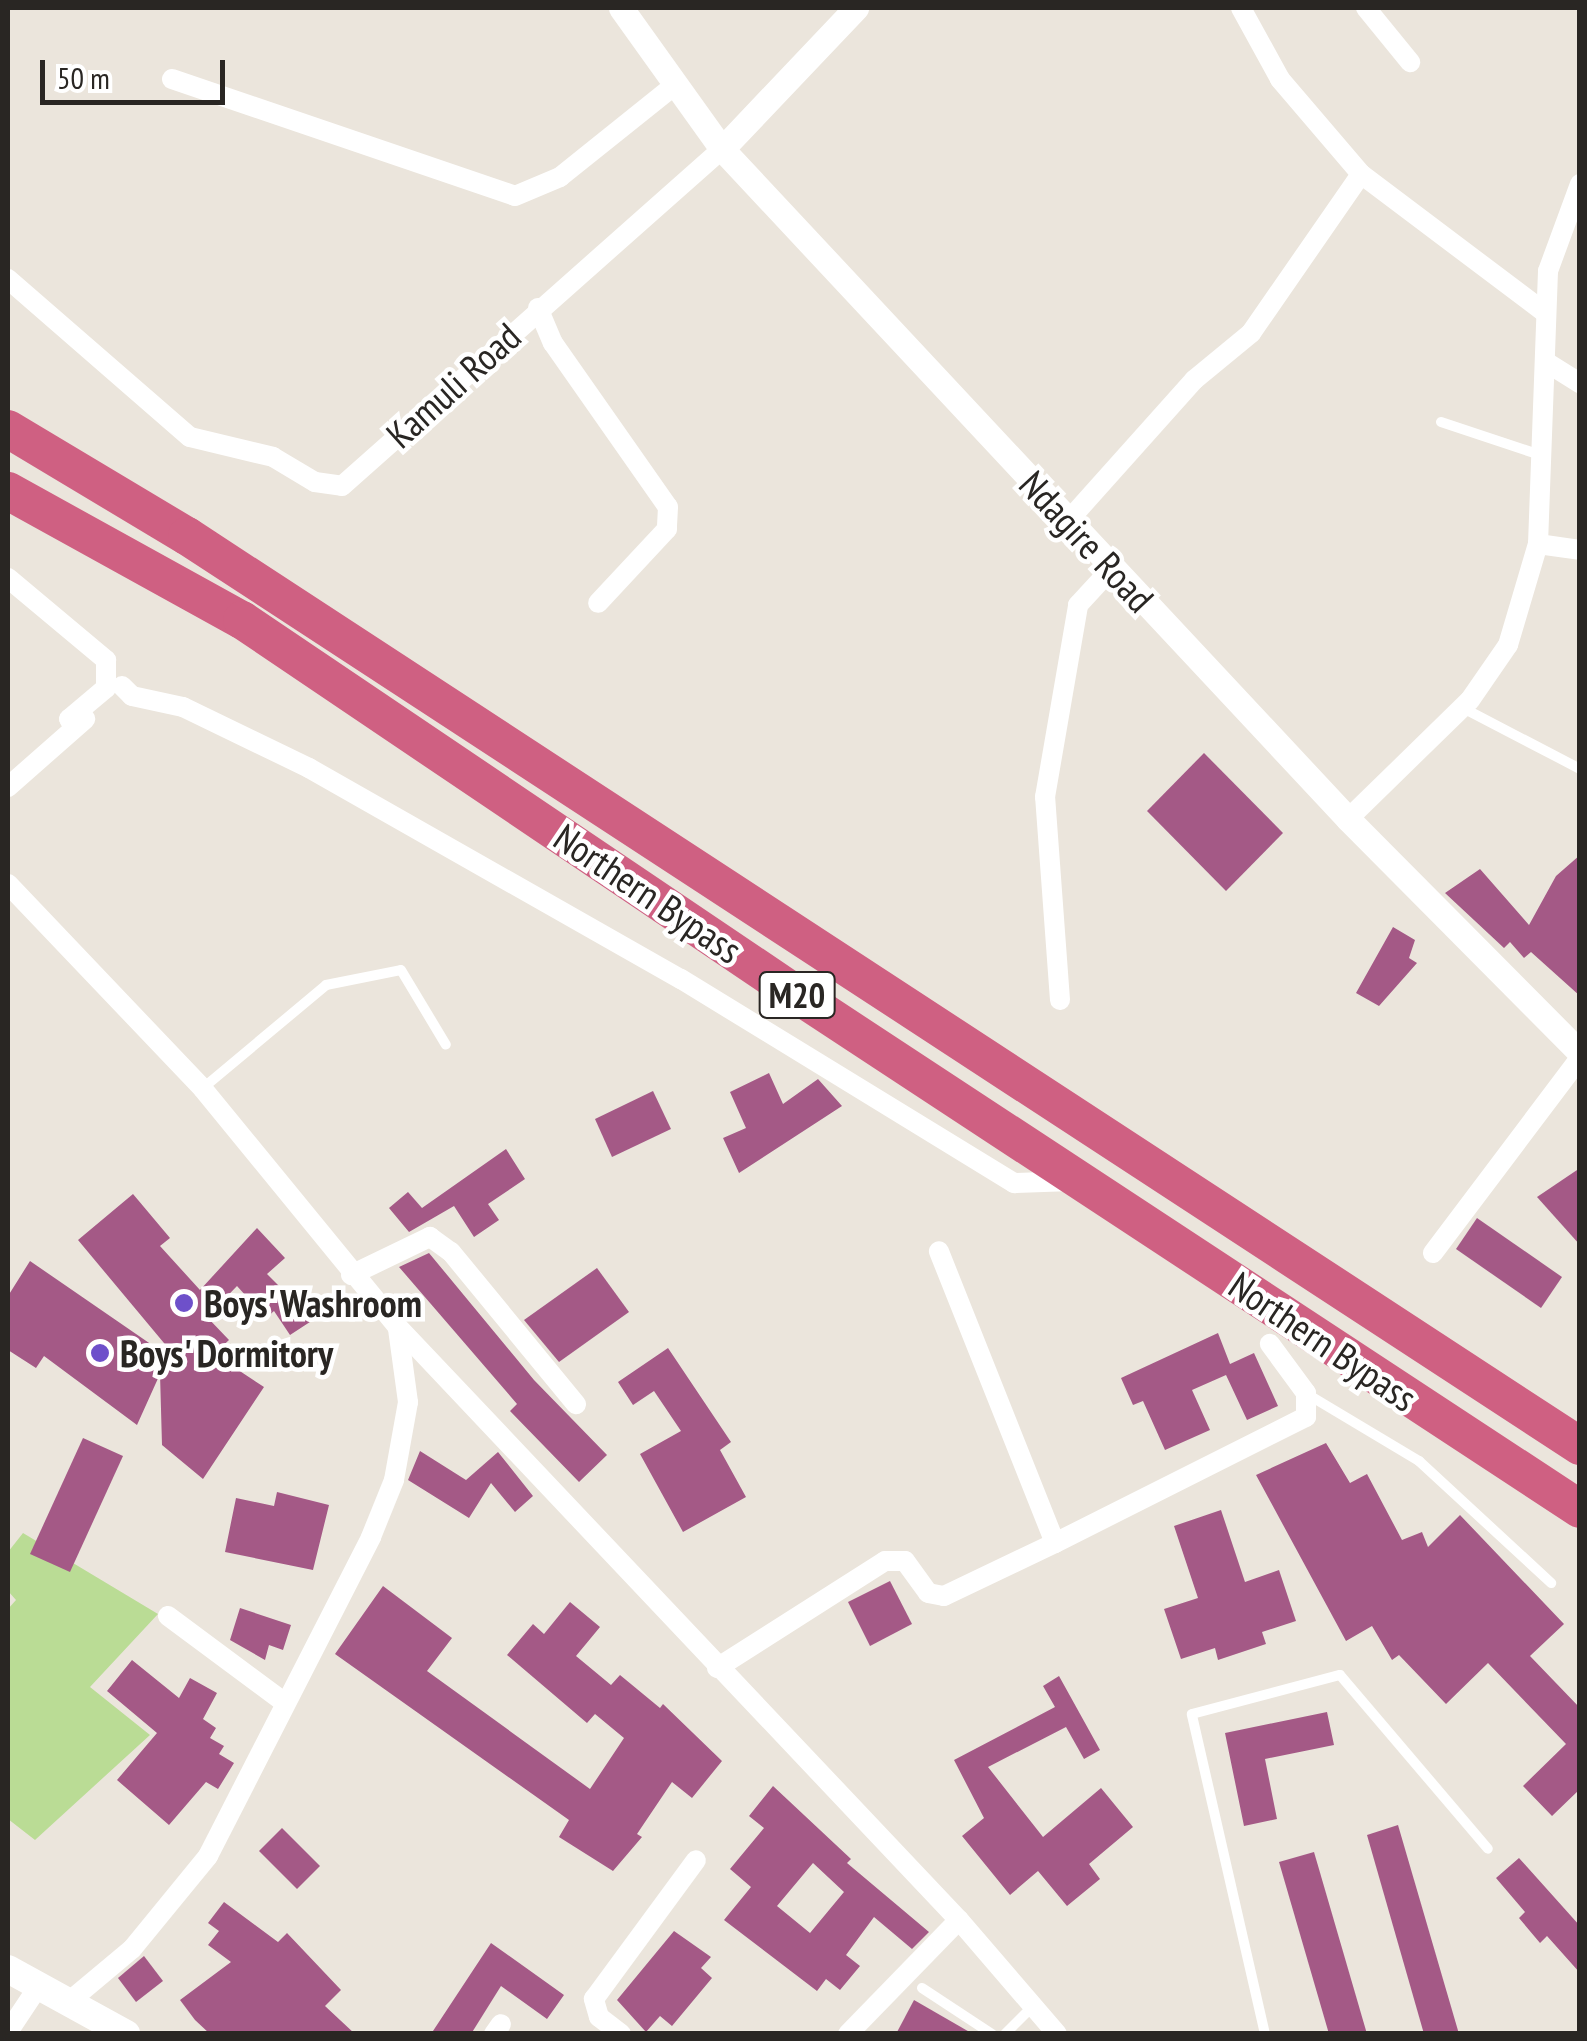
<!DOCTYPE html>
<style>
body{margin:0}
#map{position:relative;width:1587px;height:2041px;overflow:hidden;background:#ebe5dc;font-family:"PT Sans Narrow",sans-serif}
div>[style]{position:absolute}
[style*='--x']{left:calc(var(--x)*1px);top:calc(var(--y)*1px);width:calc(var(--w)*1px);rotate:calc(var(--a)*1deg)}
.green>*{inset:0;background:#badc95}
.building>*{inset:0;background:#a45986}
.service>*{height:10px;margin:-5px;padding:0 5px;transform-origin:5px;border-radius:5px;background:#fff}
.minor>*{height:20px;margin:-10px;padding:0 10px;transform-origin:10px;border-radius:10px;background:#fff}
.tertiary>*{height:25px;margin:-12.5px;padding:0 12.5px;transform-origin:12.5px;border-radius:12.5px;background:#fff}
.secondary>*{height:28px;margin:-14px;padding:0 14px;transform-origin:14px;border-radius:14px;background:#fff}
.motorway>*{height:38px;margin:-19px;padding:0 19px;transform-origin:19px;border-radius:19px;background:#cf6082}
.dots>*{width:28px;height:28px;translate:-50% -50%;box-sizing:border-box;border:5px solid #fff;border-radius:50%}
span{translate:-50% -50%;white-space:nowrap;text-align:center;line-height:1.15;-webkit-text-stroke:9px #fff;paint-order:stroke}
.shield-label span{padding:2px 8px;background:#fff;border:2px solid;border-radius:8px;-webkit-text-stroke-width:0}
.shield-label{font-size:35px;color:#292623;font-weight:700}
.street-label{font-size:38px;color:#292623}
.poi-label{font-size:38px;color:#292623;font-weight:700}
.left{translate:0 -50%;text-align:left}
.frame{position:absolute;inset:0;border:10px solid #292623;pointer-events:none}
.scale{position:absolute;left:40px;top:60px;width:185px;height:45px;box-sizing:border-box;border:5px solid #292623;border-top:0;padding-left:12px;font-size:30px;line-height:35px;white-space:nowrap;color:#292623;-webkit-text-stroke:8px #fff;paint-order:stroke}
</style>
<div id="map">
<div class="green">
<div style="clip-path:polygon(23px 1533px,158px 1614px,90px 1687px,150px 1735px,35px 1840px,8px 1819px,8px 1609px,16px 1600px,8px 1591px,8px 1552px)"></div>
</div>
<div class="building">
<div style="clip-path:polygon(1204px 753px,1283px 833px,1226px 891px,1147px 811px)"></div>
<div style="clip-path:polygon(1580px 855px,1580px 996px,1531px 952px,1524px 958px,1510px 942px,1504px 948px,1445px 893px,1480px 869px,1529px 925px,1556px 876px)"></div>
<div style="clip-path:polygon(1393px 927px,1415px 940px,1409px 958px,1417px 963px,1379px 1006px,1356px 993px)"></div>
<div style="clip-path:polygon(769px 1073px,783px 1104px,818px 1079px,842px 1106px,739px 1173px,723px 1138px,746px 1128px,730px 1092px)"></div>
<div style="clip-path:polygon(653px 1091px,671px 1129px,612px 1157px,595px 1119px)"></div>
<div style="clip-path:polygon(506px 1149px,525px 1179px,488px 1204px,499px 1220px,474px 1237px,454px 1206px,409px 1232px,389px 1208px,408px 1192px,422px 1208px)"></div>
<div style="clip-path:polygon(1580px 1168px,1580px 1245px,1537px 1197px)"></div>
<div style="clip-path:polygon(133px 1194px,170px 1238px,160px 1246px,200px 1290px,257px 1228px,285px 1258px,267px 1274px,313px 1320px,290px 1335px,274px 1311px,266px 1318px,237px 1286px,207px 1317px,229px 1340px,214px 1354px,264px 1387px,203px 1479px,162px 1445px,160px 1374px,137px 1425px,44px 1356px,36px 1368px,8px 1350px,8px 1296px,30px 1261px,184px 1367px,78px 1240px)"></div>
<div style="clip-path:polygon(1477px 1218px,1562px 1277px,1541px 1308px,1456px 1249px)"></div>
<div style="clip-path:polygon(429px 1253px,534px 1380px,607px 1455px,579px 1482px,510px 1411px,517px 1404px,399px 1267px)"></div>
<div style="clip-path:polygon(597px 1268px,629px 1312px,559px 1362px,524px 1320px)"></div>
<div style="clip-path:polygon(1218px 1333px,1230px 1364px,1254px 1353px,1278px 1406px,1247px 1420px,1226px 1375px,1192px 1390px,1210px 1430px,1165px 1450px,1143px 1401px,1133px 1405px,1121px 1378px)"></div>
<div style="clip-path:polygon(668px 1348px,731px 1442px,720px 1450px,746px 1497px,683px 1532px,640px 1454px,681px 1431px,654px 1391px,633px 1405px,618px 1382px)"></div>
<div style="clip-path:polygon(83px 1438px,123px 1456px,70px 1572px,30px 1554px)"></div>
<div style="clip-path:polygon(1326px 1443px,1350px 1483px,1367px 1474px,1402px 1540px,1422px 1532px,1428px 1547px,1460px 1515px,1564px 1624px,1530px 1656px,1580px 1708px,1580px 1789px,1552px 1816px,1523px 1786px,1566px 1744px,1488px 1663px,1446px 1704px,1399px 1655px,1392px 1660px,1372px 1626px,1346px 1641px,1256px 1475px)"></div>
<div style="clip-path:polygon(420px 1451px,466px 1480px,498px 1452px,533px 1496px,515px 1512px,491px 1483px,469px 1518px,408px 1480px)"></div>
<div style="clip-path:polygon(277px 1492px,329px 1505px,313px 1570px,225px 1552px,236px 1498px,274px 1506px)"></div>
<div style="clip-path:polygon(1221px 1510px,1245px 1582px,1279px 1570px,1296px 1621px,1262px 1632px,1266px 1644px,1218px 1660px,1215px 1648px,1181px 1659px,1164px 1609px,1198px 1598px,1174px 1526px)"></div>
<div style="clip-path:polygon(890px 1581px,912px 1624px,870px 1646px,848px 1602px)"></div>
<div style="clip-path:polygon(383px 1586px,452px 1638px,427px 1671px,590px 1789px,624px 1738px,595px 1714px,587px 1723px,507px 1655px,533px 1624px,544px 1634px,570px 1602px,600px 1627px,576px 1656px,611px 1685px,620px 1675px,660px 1708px,663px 1704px,722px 1761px,692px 1798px,672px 1782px,637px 1834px,642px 1837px,613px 1871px,559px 1837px,569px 1820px,335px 1654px)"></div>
<div style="clip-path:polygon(240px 1608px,291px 1625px,283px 1650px,269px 1645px,265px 1660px,230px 1640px)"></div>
<div style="clip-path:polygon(132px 1660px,179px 1698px,190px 1678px,217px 1693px,203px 1719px,216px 1728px,210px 1738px,224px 1746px,219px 1754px,234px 1763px,218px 1789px,206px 1782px,169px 1825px,117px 1780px,157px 1733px,107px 1691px)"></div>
<div style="clip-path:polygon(1059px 1676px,1100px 1750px,1084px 1759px,1066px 1727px,988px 1767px,1043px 1837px,1101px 1788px,1133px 1827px,1089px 1864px,1100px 1879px,1067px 1906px,1038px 1871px,1010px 1895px,962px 1836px,984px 1818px,954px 1760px,1055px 1707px,1043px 1686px)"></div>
<div style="clip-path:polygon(1327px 1712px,1334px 1745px,1265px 1759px,1277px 1819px,1244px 1826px,1225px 1733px)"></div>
<div style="clip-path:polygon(evenodd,773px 1786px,851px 1859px,847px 1863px,929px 1932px,912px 1949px,874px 1917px,846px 1955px,860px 1966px,840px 1990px,826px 1979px,817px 1991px,724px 1920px,751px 1887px,730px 1869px,764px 1828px,749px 1816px,773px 1786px,813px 1863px,844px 1892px,810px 1933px,777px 1906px,813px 1863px)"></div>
<div style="clip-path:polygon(1398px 1825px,1459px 2034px,1424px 2034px,1367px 1835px)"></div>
<div style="clip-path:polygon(282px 1828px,320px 1866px,297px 1889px,259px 1851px)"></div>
<div style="clip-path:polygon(1314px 1852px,1367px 2034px,1329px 2034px,1279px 1862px)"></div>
<div style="clip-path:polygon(1519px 1858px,1580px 1926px,1580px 1973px,1547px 1936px,1540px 1943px,1519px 1918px,1525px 1912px,1496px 1878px)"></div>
<div style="clip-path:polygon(224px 1902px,278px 1942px,287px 1933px,341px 1990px,325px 2006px,355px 2034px,210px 2034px,195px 2020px,180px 2000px,231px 1962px,208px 1945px,219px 1931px,208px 1923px)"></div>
<div style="clip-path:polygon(674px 1931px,711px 1957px,701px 1968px,712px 1978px,672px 2026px,660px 2016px,646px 2032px,617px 2000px)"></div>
<div style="clip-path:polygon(491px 1943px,564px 1995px,547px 2019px,501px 1986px,471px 2034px,431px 2034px)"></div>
<div style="clip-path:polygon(144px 1956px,163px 1981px,136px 2002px,118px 1978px)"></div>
<div style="clip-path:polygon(914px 2000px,973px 2034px,896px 2034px)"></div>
</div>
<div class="service">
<div style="--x:1441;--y:422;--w:108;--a:18.4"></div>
<div style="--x:1463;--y:708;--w:132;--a:27.5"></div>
<div style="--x:203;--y:1088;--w:160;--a:-39.9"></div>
<div style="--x:326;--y:985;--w:76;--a:-11.3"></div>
<div style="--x:401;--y:970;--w:87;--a:59"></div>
<div style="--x:1307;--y:1394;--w:131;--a:30.9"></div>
<div style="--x:1419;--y:1461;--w:180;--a:42.7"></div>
<div style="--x:922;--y:1988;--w:84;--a:33.3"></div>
<div style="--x:1005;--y:2034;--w:40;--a:-45"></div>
<div style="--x:1265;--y:2034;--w:328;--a:-102.9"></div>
<div style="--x:1192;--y:1714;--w:153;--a:-14.8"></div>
<div style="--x:1340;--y:1675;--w:228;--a:49.6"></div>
</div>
<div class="minor">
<div style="--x:1366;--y:8;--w:70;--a:50.8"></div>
<div style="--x:172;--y:79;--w:362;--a:18.8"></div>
<div style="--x:515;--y:196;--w:49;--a:-22.9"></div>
<div style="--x:560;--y:177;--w:147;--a:-38.7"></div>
<div style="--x:1361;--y:174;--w:229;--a:37"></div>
<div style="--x:8;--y:279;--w:241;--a:41"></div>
<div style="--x:190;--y:437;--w:85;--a:13.5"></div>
<div style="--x:273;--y:457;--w:49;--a:30.8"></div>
<div style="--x:315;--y:482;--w:27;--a:8"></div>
<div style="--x:342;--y:486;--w:508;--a:-41.57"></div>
<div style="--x:538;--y:308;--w:38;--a:67"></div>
<div style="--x:553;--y:343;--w:200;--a:55"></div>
<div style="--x:668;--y:507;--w:22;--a:93"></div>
<div style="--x:667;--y:529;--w:101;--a:133"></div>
<div style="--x:1546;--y:362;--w:40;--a:32"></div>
<div style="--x:1068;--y:521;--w:189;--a:-48.2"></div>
<div style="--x:1194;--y:380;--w:74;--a:-39.5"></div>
<div style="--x:1251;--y:333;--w:193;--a:-55.3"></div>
<div style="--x:1361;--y:174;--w:125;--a:-130.5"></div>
<div style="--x:1280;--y:79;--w:81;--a:-118.8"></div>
<div style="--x:1538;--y:544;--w:42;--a:8.1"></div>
<div style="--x:8;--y:578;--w:128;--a:39.9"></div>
<div style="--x:106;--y:660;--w:28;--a:90"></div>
<div style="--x:106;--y:688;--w:48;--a:140"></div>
<div style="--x:69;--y:719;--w:10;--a:53"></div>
<div style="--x:122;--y:686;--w:14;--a:45"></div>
<div style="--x:132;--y:696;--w:52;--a:12.2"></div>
<div style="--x:183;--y:707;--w:140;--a:25.8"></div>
<div style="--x:309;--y:768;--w:428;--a:29.6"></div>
<div style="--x:681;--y:979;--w:391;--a:31.5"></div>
<div style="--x:1014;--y:1183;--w:58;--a:-2"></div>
<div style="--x:8;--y:787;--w:103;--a:-41.4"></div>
<div style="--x:1348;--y:819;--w:170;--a:-44.3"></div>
<div style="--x:1470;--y:700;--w:67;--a:-55.4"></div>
<div style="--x:1508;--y:645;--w:105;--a:-73.5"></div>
<div style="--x:1538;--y:544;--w:273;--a:-87.9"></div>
<div style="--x:1548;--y:271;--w:93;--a:-69.8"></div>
<div style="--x:8;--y:884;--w:283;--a:46.4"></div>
<div style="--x:203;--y:1089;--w:308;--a:50.7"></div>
<div style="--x:398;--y:1327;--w:816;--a:46.59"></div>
<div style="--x:959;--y:1920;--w:150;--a:49.3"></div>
<div style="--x:1060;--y:1000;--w:204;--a:-94.2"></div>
<div style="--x:1045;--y:797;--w:195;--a:-80.2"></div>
<div style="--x:1078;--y:605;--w:50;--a:-47.4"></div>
<div style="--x:1433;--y:1253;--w:244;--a:-53"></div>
<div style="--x:351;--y:1275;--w:88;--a:-25.7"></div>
<div style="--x:430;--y:1237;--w:26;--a:36"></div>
<div style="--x:451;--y:1252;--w:197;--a:50.6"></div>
<div style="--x:1055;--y:1543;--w:281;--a:-26.7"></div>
<div style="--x:1306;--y:1417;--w:24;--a:-90"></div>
<div style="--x:1306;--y:1393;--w:61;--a:-126.3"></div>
<div style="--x:168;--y:1616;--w:146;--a:36.6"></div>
<div style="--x:717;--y:1668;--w:199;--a:-32.5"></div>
<div style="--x:885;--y:1561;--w:20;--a:0"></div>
<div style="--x:905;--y:1561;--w:39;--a:54"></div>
<div style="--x:928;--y:1593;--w:16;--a:11"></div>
<div style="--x:944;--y:1596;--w:123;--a:-25.5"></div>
<div style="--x:1055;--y:1543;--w:314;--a:-111.7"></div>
<div style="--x:71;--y:2000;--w:80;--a:-39.9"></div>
<div style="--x:132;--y:1949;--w:120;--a:-50.7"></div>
<div style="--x:208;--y:1856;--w:358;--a:-62.9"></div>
<div style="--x:371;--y:1537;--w:61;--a:-68"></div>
<div style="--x:394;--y:1480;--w:79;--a:-79.8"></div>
<div style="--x:408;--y:1402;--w:74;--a:-97.8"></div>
<div style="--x:8;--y:2032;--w:58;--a:-56.3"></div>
<div style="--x:494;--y:2034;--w:12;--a:-55"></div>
<div style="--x:621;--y:2034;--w:28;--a:-142"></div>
<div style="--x:599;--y:2017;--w:19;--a:-106"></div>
<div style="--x:594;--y:1999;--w:172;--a:-53.7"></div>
<div style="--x:848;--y:2034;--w:159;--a:-45.8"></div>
</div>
<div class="tertiary">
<div style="--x:621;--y:8;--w:173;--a:54.4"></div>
<div style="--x:722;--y:149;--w:917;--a:46.94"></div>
<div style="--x:1348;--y:819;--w:330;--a:45.2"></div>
<div style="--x:722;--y:149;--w:195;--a:-46.5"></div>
</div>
<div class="secondary">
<div style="--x:8;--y:1969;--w:135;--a:28.8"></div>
</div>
<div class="motorway">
<div style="--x:8;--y:429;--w:209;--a:30.9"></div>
<div style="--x:187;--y:536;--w:1664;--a:33.16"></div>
<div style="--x:8;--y:491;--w:267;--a:28.9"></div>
<div style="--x:242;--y:620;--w:679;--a:34.02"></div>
<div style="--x:805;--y:1000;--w:927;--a:33.3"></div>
</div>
<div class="dots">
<div style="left:184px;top:1303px;background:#6e50ca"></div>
<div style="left:100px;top:1353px;background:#6e50ca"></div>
</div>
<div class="shield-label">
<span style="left:797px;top:995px">M20</span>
</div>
<div class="street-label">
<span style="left:453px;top:385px;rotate:-42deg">Kamuli Road</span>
<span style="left:1087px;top:541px;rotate:47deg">Ndagire Road</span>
<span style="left:648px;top:893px;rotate:34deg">Northern Bypass</span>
<span style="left:1323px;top:1341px;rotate:34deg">Northern Bypass</span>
</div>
<div class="poi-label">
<span class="left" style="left:204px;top:1303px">Boys' Washroom</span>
<span class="left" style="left:120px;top:1353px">Boys' Dormitory</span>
</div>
<div class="frame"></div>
<div class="scale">50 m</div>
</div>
